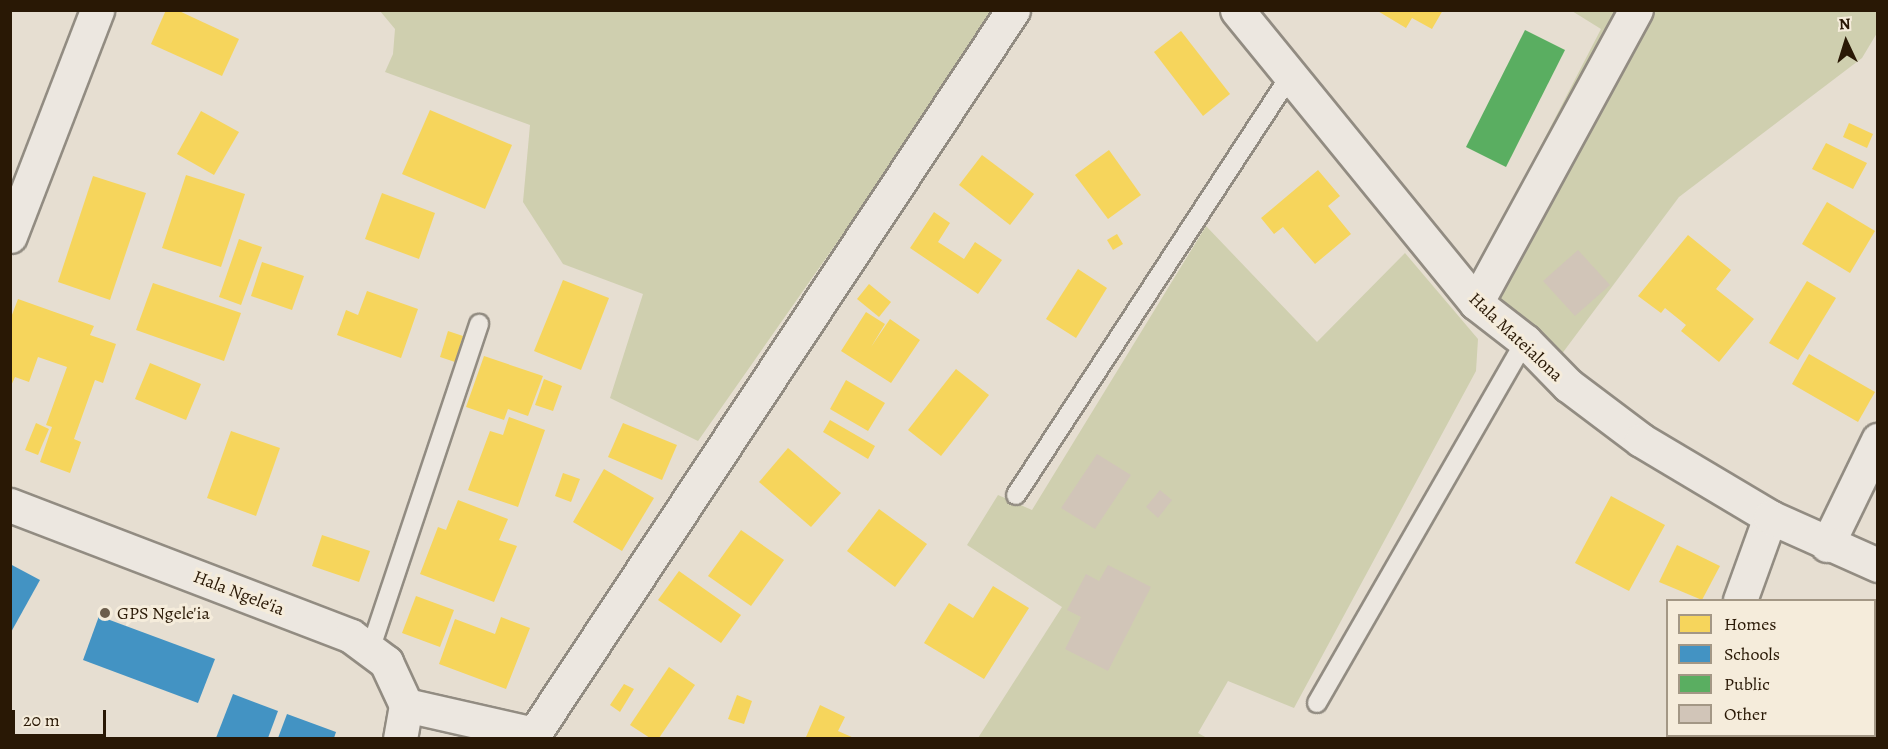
<!DOCTYPE html>
<style>
body{margin:0}
#map{position:relative;width:1888px;height:749px;overflow:hidden;background:#e6ded1;font-family:Alegreya,serif}
div>[style]{position:absolute}
[style*='--x']{left:calc(var(--x)*1px);top:calc(var(--y)*1px);width:calc(var(--w)*1px);rotate:calc(var(--a)*1deg)}
.green>*{inset:0;background:#cfcfaf}
.homes>*{inset:0;background:#f6d55c}
.schools>*{inset:0;background:#4393c3}
.public>*{inset:0;background:#5aae61}
.building>*{inset:0;background:#d1c5b8}
.roads{filter:drop-shadow(2px 0 #928c82) drop-shadow(-2px 0 #928c82) drop-shadow(0 2px #928c82) drop-shadow(0 -2px #928c82)}
.lane>*{height:18px;margin:-9px;padding:0 9px;transform-origin:9px;border-radius:9px;background:#ece7e0}
.street>*{height:33px;margin:-16.5px;padding:0 16.5px;transform-origin:16.5px;border-radius:16.5px;background:#ece7e0}
.secondary>*{height:33px;margin:-16.5px;padding:0 16.5px;transform-origin:16.5px;border-radius:16.5px;background:#ece7e0}
.dots>*{width:16px;height:16px;translate:-50% -50%;box-sizing:border-box;border:3px solid #f5ecdb;border-radius:50%}
span{translate:-50% -50%;white-space:nowrap;text-align:center;line-height:1.15;-webkit-text-stroke:6px #f5ecdb;paint-order:stroke}
.street-label{font-size:18px;color:#291805}
.poi-label{font-size:18px;color:#291805}
.left{translate:0 -50%;text-align:left}
.frame{position:absolute;inset:0;border:12px solid #291805;pointer-events:none}
.legend{position:absolute;left:1666px;top:599px;width:210px;height:138px;box-sizing:border-box;background:#f5ecdb;border:2px solid #a39785;margin:0;padding:8px 10px;list-style:none;font-size:18px;color:#291805}
.legend li{display:flex;align-items:center;gap:12px;height:30px}
.legend b{width:30px;border:2px solid #a39785}
.north{position:absolute;left:1816px;top:12px;width:60px;height:60px;-webkit-text-stroke:4px #f5ecdb;paint-order:stroke;rotate:356deg;font-size:16px;font-weight:700;line-height:24px;text-align:center;color:#291805}
.north::after{content:'';display:block;margin:auto;width:21px;height:27px;background:#291805;clip-path:polygon(50% 0,100% 100%,50% 72%,0 100%)}
.scale{position:absolute;left:12px;top:710px;width:94px;height:27px;box-sizing:border-box;border:3px solid #291805;border-top:0;padding-left:8px;font-size:18px;line-height:21px;white-space:nowrap;color:#291805;-webkit-text-stroke:4px #f5ecdb;paint-order:stroke}
</style>
<div id="map">
<div class="green">
<div style="clip-path:polygon(380px 11px,999px 11px,698px 441px,610px 398px,643px 294px,563px 264px,523px 202px,530px 125px,385px 72px,393px 54px,395px 29px)"></div>
<div style="clip-path:polygon(1572px 11px,1877px 11px,1877px 33px,1862px 58px,1679px 197px,1561px 355px,1474px 275px,1601px 29px)"></div>
<div style="clip-path:polygon(1206px 226px,1317px 342px,1405px 253px,1478px 339px,1476px 371px,1294px 708px,1228px 681px,1198px 733px,1207px 738px,978px 738px,1062px 607px,967px 545px,998px 495px,1032px 510px)"></div>
</div>
<div class="homes">
<div style="clip-path:polygon(166px 10px,177px 10px,239px 39px,222px 76px,151px 44px)"></div>
<div style="clip-path:polygon(1376px 10px,1443px 10px,1432px 29px,1412px 18px,1406px 28px)"></div>
<div style="clip-path:polygon(1181px 31px,1230px 94px,1203px 116px,1154px 52px)"></div>
<div style="clip-path:polygon(430px 110px,512px 145px,485px 209px,402px 174px)"></div>
<div style="clip-path:polygon(201px 111px,239px 132px,214px 175px,177px 154px)"></div>
<div style="clip-path:polygon(1849px 123px,1873px 134px,1867px 148px,1843px 137px)"></div>
<div style="clip-path:polygon(1826px 143px,1867px 163px,1853px 189px,1812px 169px)"></div>
<div style="clip-path:polygon(1109px 150px,1141px 195px,1108px 219px,1075px 175px)"></div>
<div style="clip-path:polygon(982px 155px,1034px 194px,1010px 225px,959px 185px)"></div>
<div style="clip-path:polygon(1318px 170px,1340px 196px,1328px 206px,1351px 234px,1315px 264px,1283px 227px,1274px 234px,1261px 218px)"></div>
<div style="clip-path:polygon(186px 175px,245px 194px,221px 267px,162px 248px)"></div>
<div style="clip-path:polygon(93px 176px,146px 193px,110px 300px,58px 282px)"></div>
<div style="clip-path:polygon(382px 193px,435px 213px,419px 259px,365px 239px)"></div>
<div style="clip-path:polygon(1827px 202px,1875px 231px,1850px 273px,1802px 244px)"></div>
<div style="clip-path:polygon(934px 212px,950px 223px,938px 242px,964px 259px,975px 242px,1002px 260px,978px 294px,910px 248px)"></div>
<div style="clip-path:polygon(1117px 234px,1123px 244px,1113px 250px,1107px 240px)"></div>
<div style="clip-path:polygon(1688px 235px,1731px 270px,1716px 289px,1754px 319px,1719px 362px,1681px 331px,1686px 325px,1665px 308px,1661px 313px,1638px 296px)"></div>
<div style="clip-path:polygon(239px 239px,262px 247px,241px 305px,219px 297px)"></div>
<div style="clip-path:polygon(262px 262px,304px 276px,292px 310px,251px 296px)"></div>
<div style="clip-path:polygon(1078px 269px,1107px 288px,1076px 338px,1046px 319px)"></div>
<div style="clip-path:polygon(563px 280px,609px 298px,581px 370px,534px 351px)"></div>
<div style="clip-path:polygon(1807px 281px,1836px 298px,1798px 360px,1769px 343px)"></div>
<div style="clip-path:polygon(153px 283px,241px 313px,224px 361px,136px 330px)"></div>
<div style="clip-path:polygon(869px 284px,891px 302px,879px 317px,857px 299px)"></div>
<div style="clip-path:polygon(367px 291px,418px 309px,401px 358px,337px 335px,346px 310px,358px 315px)"></div>
<div style="clip-path:polygon(18px 299px,94px 326px,90px 335px,116px 344px,103px 383px,95px 380px,74px 439px,81px 442px,70px 473px,40px 462px,52px 427px,46px 425px,67px 367px,38px 357px,29px 382px,15px 377px,10px 388px,10px 320px)"></div>
<div style="clip-path:polygon(866px 312px,885px 324px,871px 347px,890px 319px,920px 340px,891px 383px,841px 351px)"></div>
<div style="clip-path:polygon(448px 331px,463px 336px,455px 362px,440px 357px)"></div>
<div style="clip-path:polygon(1809px 354px,1875px 392px,1858px 422px,1792px 384px)"></div>
<div style="clip-path:polygon(484px 356px,543px 376px,528px 416px,508px 409px,504px 420px,466px 407px)"></div>
<div style="clip-path:polygon(150px 363px,201px 384px,186px 420px,135px 399px)"></div>
<div style="clip-path:polygon(956px 369px,989px 395px,941px 456px,908px 430px)"></div>
<div style="clip-path:polygon(544px 379px,562px 386px,553px 411px,535px 405px)"></div>
<div style="clip-path:polygon(846px 380px,885px 403px,868px 431px,830px 409px)"></div>
<div style="clip-path:polygon(509px 417px,545px 430px,518px 507px,468px 490px,490px 431px,503px 435px)"></div>
<div style="clip-path:polygon(830px 420px,875px 446px,868px 459px,823px 432px)"></div>
<div style="clip-path:polygon(36px 423px,49px 429px,38px 455px,25px 450px)"></div>
<div style="clip-path:polygon(623px 423px,677px 445px,662px 480px,608px 457px)"></div>
<div style="clip-path:polygon(231px 431px,280px 448px,256px 516px,207px 498px)"></div>
<div style="clip-path:polygon(788px 448px,841px 493px,811px 527px,759px 482px)"></div>
<div style="clip-path:polygon(604px 469px,654px 498px,622px 551px,573px 522px)"></div>
<div style="clip-path:polygon(563px 473px,580px 479px,571px 502px,555px 496px)"></div>
<div style="clip-path:polygon(1611px 496px,1665px 525px,1629px 591px,1575px 563px)"></div>
<div style="clip-path:polygon(458px 500px,508px 519px,499px 540px,517px 546px,494px 602px,420px 574px,438px 527px,446px 530px)"></div>
<div style="clip-path:polygon(879px 509px,927px 544px,895px 587px,847px 551px)"></div>
<div style="clip-path:polygon(741px 530px,784px 560px,751px 606px,708px 576px)"></div>
<div style="clip-path:polygon(322px 535px,370px 551px,359px 582px,312px 566px)"></div>
<div style="clip-path:polygon(1677px 545px,1720px 566px,1702px 600px,1659px 582px)"></div>
<div style="clip-path:polygon(679px 571px,741px 615px,721px 643px,658px 600px)"></div>
<div style="clip-path:polygon(993px 586px,1029px 608px,984px 679px,924px 643px,949px 603px,973px 618px)"></div>
<div style="clip-path:polygon(416px 596px,454px 610px,440px 647px,402px 633px)"></div>
<div style="clip-path:polygon(501px 617px,530px 628px,506px 689px,439px 664px,455px 619px,495px 634px)"></div>
<div style="clip-path:polygon(669px 667px,695px 685px,659px 738px,650px 738px,630px 725px)"></div>
<div style="clip-path:polygon(624px 684px,634px 689px,620px 712px,610px 705px)"></div>
<div style="clip-path:polygon(737px 695px,752px 701px,744px 724px,728px 719px)"></div>
<div style="clip-path:polygon(820px 705px,845px 717px,838px 731px,854px 738px,806px 737px)"></div>
<div style="clip-path:polygon(1785px 736px,1832px 736px,1838px 738px,1784px 738px)"></div>
</div>
<div class="schools">
<div style="clip-path:polygon(10px 564px,40px 580px,10px 634px)"></div>
<div style="clip-path:polygon(99px 616px,215px 659px,198px 703px,83px 660px)"></div>
<div style="clip-path:polygon(233px 694px,278px 711px,268px 738px,216px 738px)"></div>
<div style="clip-path:polygon(287px 714px,336px 732px,334px 738px,278px 738px)"></div>
</div>
<div class="public">
<div style="clip-path:polygon(1525px 30px,1565px 50px,1506px 167px,1466px 147px)"></div>
</div>
<div class="building">
<div style="clip-path:polygon(1578px 250px,1610px 285px,1575px 316px,1543px 281px)"></div>
<div style="clip-path:polygon(1097px 454px,1131px 475px,1095px 529px,1061px 508px)"></div>
<div style="clip-path:polygon(1160px 490px,1172px 500px,1158px 518px,1146px 507px)"></div>
<div style="clip-path:polygon(1108px 565px,1151px 587px,1108px 671px,1065px 649px,1081px 617px,1067px 610px,1086px 574px,1099px 581px)"></div>
</div>
<div class="roads">
<div class="lane">
<div style="--x:1016;--y:495;--w:501;--a:-56.82"></div>
<div style="--x:370;--y:650;--w:344;--a:-71.5"></div>
<div style="--x:1317;--y:703;--w:418;--a:-60.1"></div>
</div>
<div class="street">
<div style="--x:10;--y:236;--w:242;--a:-68.9"></div>
<div style="--x:1476;--y:303;--w:334;--a:-61.4"></div>
<div style="--x:1827;--y:545;--w:117;--a:-64.1"></div>
<div style="--x:1740;--y:600;--w:88;--a:-70.1"></div>
<div style="--x:406;--y:705;--w:131;--a:12.8"></div>
<div style="--x:534;--y:734;--w:868;--a:-56.51"></div>
<div style="--x:1689;--y:738;--w:2;--a:-63"></div>
</div>
<div class="secondary">
<div style="--x:1237;--y:10;--w:378;--a:50.8"></div>
<div style="--x:1476;--y:303;--w:62;--a:37.8"></div>
<div style="--x:1525;--y:341;--w:62;--a:45.7"></div>
<div style="--x:1568;--y:385;--w:91;--a:37"></div>
<div style="--x:1641;--y:440;--w:150;--a:30.8"></div>
<div style="--x:1770;--y:517;--w:118;--a:24"></div>
<div style="--x:10;--y:505;--w:365;--a:21"></div>
<div style="--x:351;--y:636;--w:44;--a:36.6"></div>
<div style="--x:386;--y:662;--w:47;--a:65.1"></div>
<div style="--x:406;--y:705;--w:34;--a:100"></div>
</div>
</div>
<div class="dots">
<div style="left:105px;top:613px;background:#6b5d4c"></div>
</div>
<div class="street-label">
<span style="left:1516px;top:337px;rotate:43deg">Hala Mateialona</span>
<span style="left:239px;top:593px;rotate:21deg">Hala Ngele'ia</span>
</div>
<div class="poi-label">
<span class="left" style="left:117px;top:613px">GPS Ngele'ia</span>
</div>
<div class="frame"></div>
<ul class="legend">
<li><b style="height:16px;background:#f6d55c"></b>Homes</li>
<li><b style="height:16px;background:#4393c3"></b>Schools</li>
<li><b style="height:16px;background:#5aae61"></b>Public</li>
<li><b style="height:16px;background:#d1c5b8"></b>Other</li>
</ul>
<div class="north">N</div>
<div class="scale">20 m</div>
</div>
